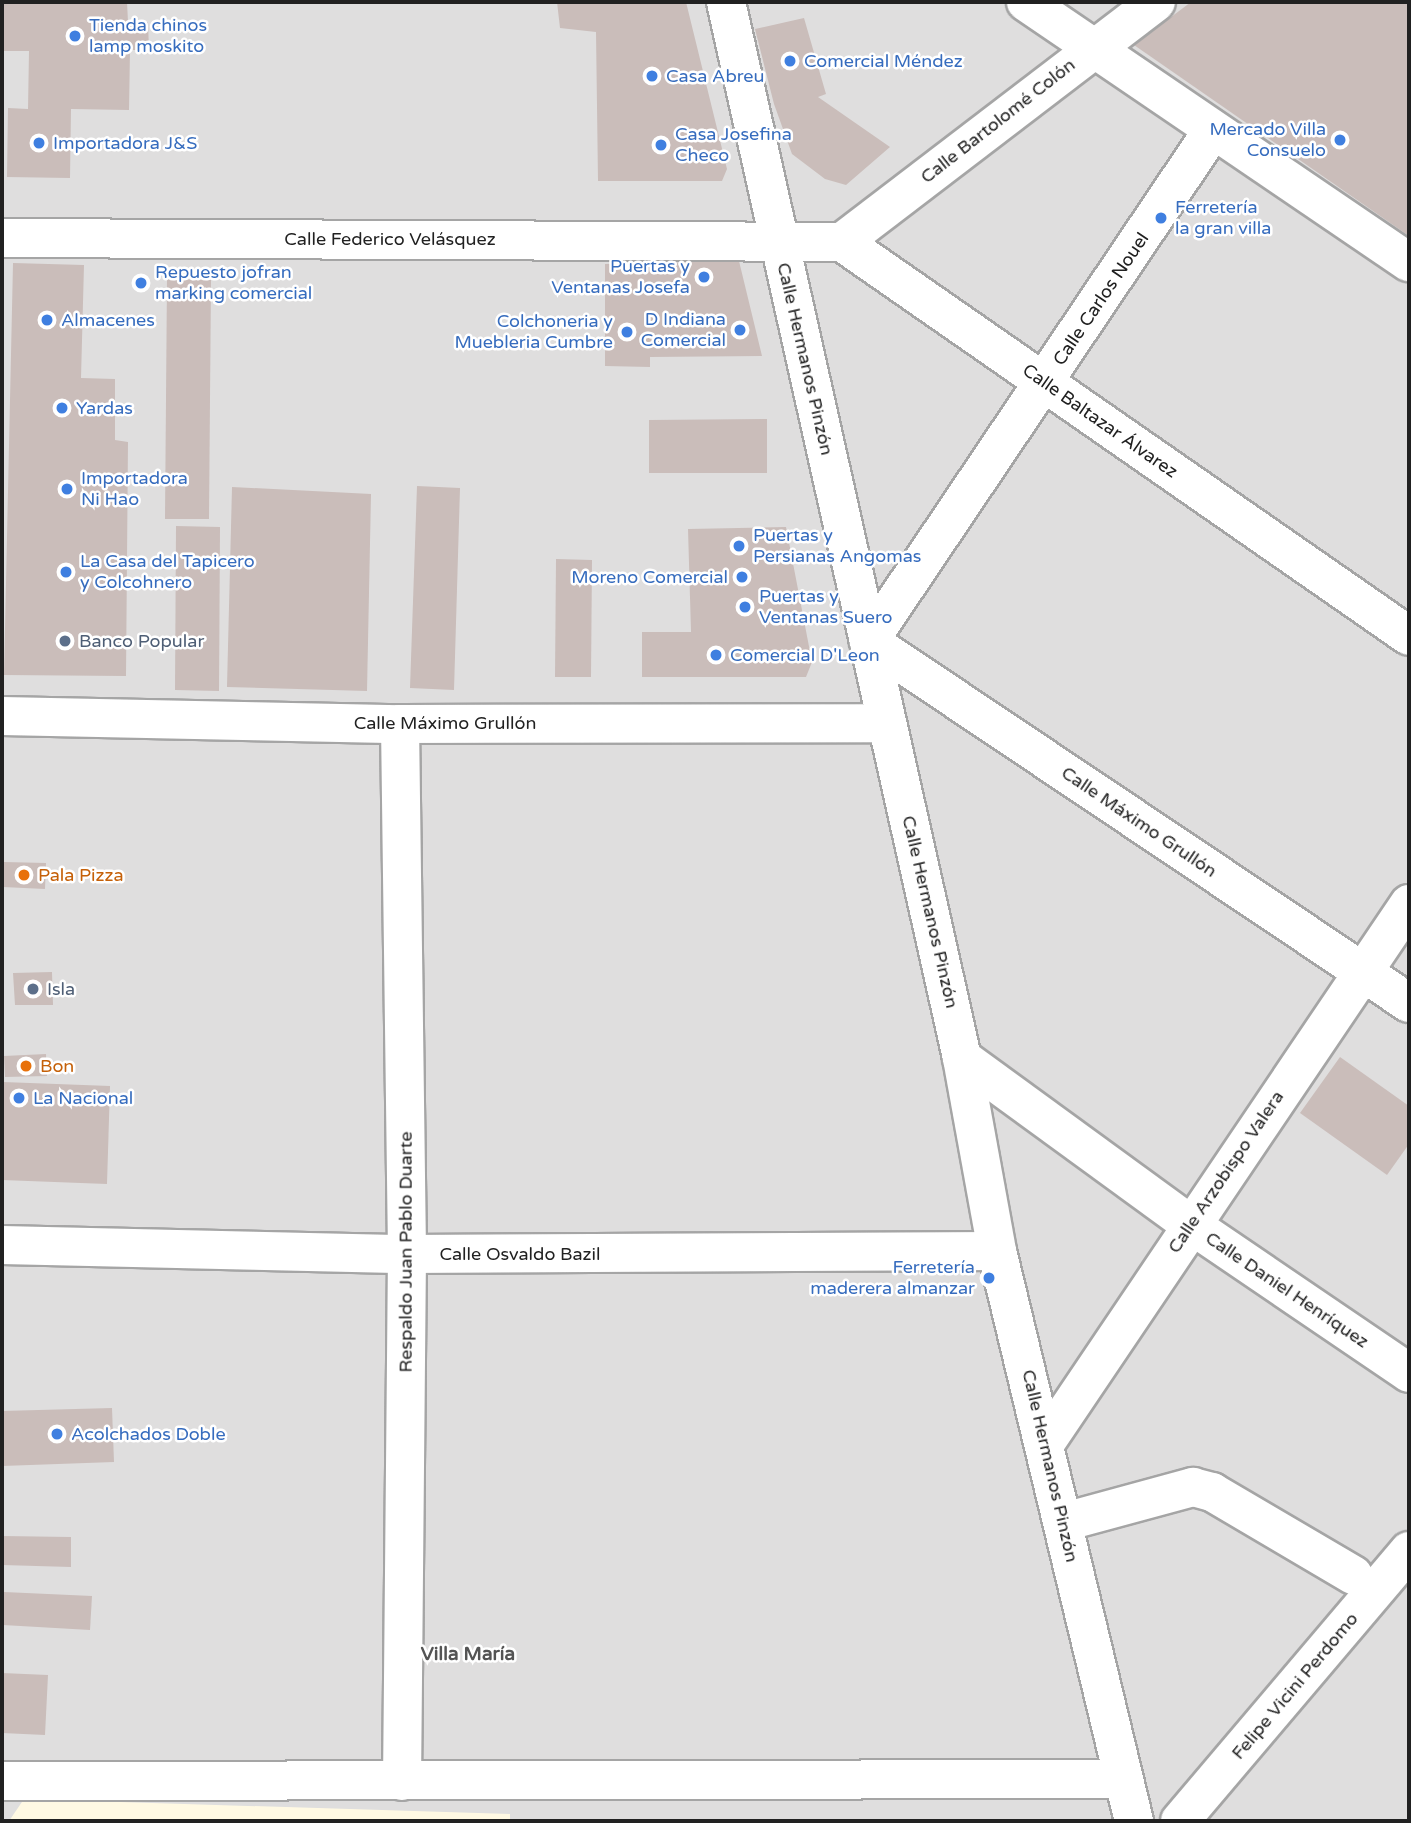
<!DOCTYPE html>
<meta charset="utf-8">
<style>
body{margin:0}
#map{position:relative;width:1411px;height:1823px;overflow:hidden;background:#f2ece7;font-family:"Varela Round",sans-serif}
div>[style]{position:absolute}
[style*='--x']{left:calc(var(--x)*1px);top:calc(var(--y)*1px);width:calc(var(--w)*1px);rotate:calc(var(--a)*1deg)}
.residential>*{inset:0;background:#dfdede}
.education>*{inset:0;background:#fff9e3}
.building>*{inset:0;background:#cabdba}
.roads{filter:drop-shadow(2px 0 #a5a5a5) drop-shadow(-2px 0 #a5a5a5) drop-shadow(0 2px #a5a5a5) drop-shadow(0 -2px #a5a5a5)}
.minor>*{height:38px;margin:-19px;padding:0 19px;transform-origin:19px;border-radius:19px;background:#fff}
.dots>*{width:19px;height:19px;translate:-50% -50%;box-sizing:border-box;border:4px solid #fff;border-radius:50%}
span{translate:-50% -50%;white-space:nowrap;text-align:center;line-height:1.15;-webkit-text-stroke:5px #fff;paint-order:stroke}
.shop-label{font-size:18px;color:#366cbe}
.left{translate:0 -50%;text-align:left}
.right{translate:-100% -50%;text-align:right}
.street-label{font-size:18px;color:#212121}
.service-label{font-size:18px;color:#4e5e75}
.food-label{font-size:18px;color:#c56008}
.neighbourhood-label{font-size:19px;color:#545454;font-weight:700}
.frame{position:absolute;inset:0;border:4px solid #212121;pointer-events:none}
</style>
<div id="map">
<div class="residential">
<div style="clip-path:polygon(2px 2px,1409px 2px,1409px 1821px,2px 1821px)"></div>
</div>
<div class="education">
<div style="clip-path:polygon(24px 1799px,510px 1814px,510px 1821px,9px 1821px)"></div>
</div>
<div class="building">
<div style="clip-path:polygon(2px 2px,127px 2px,128px 22px,148px 22px,149px 50px,130px 50px,129px 110px,71px 109px,70px 178px,7px 177px,8px 108px,28px 109px,29px 51px,2px 51px)"></div>
<div style="clip-path:polygon(557px 2px,686px 2px,727px 169px,722px 181px,598px 181px,596px 32px,560px 28px)"></div>
<div style="clip-path:polygon(1191px 2px,1409px 2px,1409px 236px,1134px 45px)"></div>
<div style="clip-path:polygon(804px 18px,826px 94px,818px 97px,890px 147px,846px 185px,825px 179px,792px 154px,774px 104px,755px 29px)"></div>
<div style="clip-path:polygon(739px 261px,762px 356px,650px 357px,650px 367px,605px 366px,605px 264px)"></div>
<div style="clip-path:polygon(13px 263px,84px 265px,81px 378px,115px 379px,115px 440px,128px 442px,126px 676px,4px 675px)"></div>
<div style="clip-path:polygon(167px 279px,211px 280px,209px 519px,165px 519px)"></div>
<div style="clip-path:polygon(767px 419px,767px 473px,649px 473px,649px 420px)"></div>
<div style="clip-path:polygon(417px 486px,460px 488px,454px 690px,410px 688px)"></div>
<div style="clip-path:polygon(232px 487px,371px 494px,367px 691px,227px 687px)"></div>
<div style="clip-path:polygon(176px 526px,220px 527px,219px 691px,175px 690px)"></div>
<div style="clip-path:polygon(786px 527px,812px 662px,806px 677px,642px 677px,642px 632px,691px 632px,688px 529px)"></div>
<div style="clip-path:polygon(556px 559px,592px 560px,591px 677px,555px 677px)"></div>
<div style="clip-path:polygon(4px 862px,46px 863px,45px 889px,3px 887px)"></div>
<div style="clip-path:polygon(52px 972px,53px 1005px,15px 1005px,13px 973px)"></div>
<div style="clip-path:polygon(46px 1054px,47px 1076px,5px 1077px,4px 1056px)"></div>
<div style="clip-path:polygon(1340px 1057px,1409px 1106px,1409px 1144px,1387px 1175px,1300px 1113px)"></div>
<div style="clip-path:polygon(3px 1082px,110px 1086px,107px 1184px,2px 1180px)"></div>
<div style="clip-path:polygon(112px 1408px,114px 1462px,2px 1466px,2px 1411px)"></div>
<div style="clip-path:polygon(2px 1536px,71px 1537px,71px 1567px,2px 1565px)"></div>
<div style="clip-path:polygon(4px 1592px,92px 1596px,90px 1630px,3px 1625px)"></div>
<div style="clip-path:polygon(2px 1673px,48px 1675px,45px 1735px,2px 1733px)"></div>
</div>
<div class="roads">
<div class="minor">
<div style="--x:726;--y:2;--w:1082;--a:77.4"></div>
<div style="--x:962;--y:1058;--w:196;--a:79.7"></div>
<div style="--x:997;--y:1251;--w:586;--a:76.49"></div>
<div style="--x:1026;--y:2;--w:463;--a:34.2"></div>
<div style="--x:1213;--y:130;--w:616;--a:123.95"></div>
<div style="--x:869;--y:641;--w:650;--a:33.84"></div>
<div style="--x:2;--y:238;--w:840;--a:0.27"></div>
<div style="--x:842;--y:242;--w:690;--a:34.79"></div>
<div style="--x:842;--y:242;--w:395;--a:-37.4"></div>
<div style="--x:2;--y:716;--w:398;--a:1.2"></div>
<div style="--x:400;--y:724;--w:487;--a:-0.1"></div>
<div style="--x:400;--y:724;--w:530;--a:89.24"></div>
<div style="--x:407;--y:1254;--w:527;--a:90.54"></div>
<div style="--x:962;--y:1058;--w:282;--a:36.1"></div>
<div style="--x:1190;--y:1224;--w:265;--a:34.2"></div>
<div style="--x:2;--y:1245;--w:405;--a:1.3"></div>
<div style="--x:407;--y:1254;--w:590;--a:-0.29"></div>
<div style="--x:1046;--y:1442;--w:649;--a:-55.99"></div>
<div style="--x:1064;--y:1522;--w:134;--a:-15.2"></div>
<div style="--x:1193;--y:1487;--w:20;--a:15"></div>
<div style="--x:1212;--y:1492;--w:164;--a:30.5"></div>
<div style="--x:2;--y:1781;--w:1121;--a:-0.1"></div>
<div style="--x:1180;--y:1821;--w:354;--a:-49.7"></div>
</div>
</div>
<div class="dots">
<div style="left:75px;top:36px;background:#3f7fe0"></div>
<div style="left:790px;top:61px;background:#3f7fe0"></div>
<div style="left:652px;top:76px;background:#3f7fe0"></div>
<div style="left:1340px;top:140px;background:#3f7fe0"></div>
<div style="left:39px;top:143px;background:#3f7fe0"></div>
<div style="left:661px;top:145px;background:#3f7fe0"></div>
<div style="left:1161px;top:218px;background:#3f7fe0"></div>
<div style="left:704px;top:277px;background:#3f7fe0"></div>
<div style="left:141px;top:283px;background:#3f7fe0"></div>
<div style="left:47px;top:320px;background:#3f7fe0"></div>
<div style="left:740px;top:330px;background:#3f7fe0"></div>
<div style="left:627px;top:332px;background:#3f7fe0"></div>
<div style="left:62px;top:408px;background:#3f7fe0"></div>
<div style="left:67px;top:489px;background:#3f7fe0"></div>
<div style="left:739px;top:546px;background:#3f7fe0"></div>
<div style="left:66px;top:572px;background:#3f7fe0"></div>
<div style="left:742px;top:577px;background:#3f7fe0"></div>
<div style="left:745px;top:607px;background:#3f7fe0"></div>
<div style="left:65px;top:641px;background:#5c6f8a"></div>
<div style="left:716px;top:655px;background:#3f7fe0"></div>
<div style="left:24px;top:875px;background:#e8710a"></div>
<div style="left:33px;top:989px;background:#5c6f8a"></div>
<div style="left:26px;top:1066px;background:#e8710a"></div>
<div style="left:19px;top:1098px;background:#3f7fe0"></div>
<div style="left:989px;top:1278px;background:#3f7fe0"></div>
<div style="left:57px;top:1434px;background:#3f7fe0"></div>
</div>
<div class="shop-label">
<span class="left" style="left:89px;top:36px">Tienda chinos<br>lamp moskito</span>
<span class="left" style="left:804px;top:61px">Comercial Méndez</span>
<span class="left" style="left:666px;top:76px">Casa Abreu</span>
<span class="right" style="left:1326px;top:140px">Mercado Villa<br>Consuelo</span>
<span class="left" style="left:675px;top:145px">Casa Josefina<br>Checo</span>
<span class="left" style="left:53px;top:143px">Importadora J&amp;S</span>
<span class="left" style="left:1175px;top:218px">Ferretería<br>la gran villa</span>
<span class="right" style="left:690px;top:277px">Puertas y<br>Ventanas Josefa</span>
<span class="left" style="left:155px;top:283px">Repuesto jofran<br>marking comercial</span>
<span class="left" style="left:61px;top:320px">Almacenes</span>
<span class="right" style="left:726px;top:330px">D Indiana<br>Comercial</span>
<span class="right" style="left:613px;top:332px">Colchoneria y<br>Muebleria Cumbre</span>
<span class="left" style="left:76px;top:408px">Yardas</span>
<span class="left" style="left:81px;top:489px">Importadora<br>Ni Hao</span>
<span class="left" style="left:753px;top:546px">Puertas y<br>Persianas Angomas</span>
<span class="left" style="left:80px;top:572px">La Casa del Tapicero<br>y Colcohnero</span>
<span class="right" style="left:728px;top:577px">Moreno Comercial</span>
<span class="left" style="left:759px;top:607px">Puertas y<br>Ventanas Suero</span>
<span class="left" style="left:730px;top:655px">Comercial D'Leon</span>
<span class="left" style="left:33px;top:1098px">La Nacional</span>
<span class="right" style="left:975px;top:1278px">Ferretería<br>maderera almanzar</span>
<span class="left" style="left:71px;top:1434px">Acolchados Doble</span>
</div>
<div class="street-label">
<span style="left:998px;top:121px;rotate:-38deg">Calle Bartolomé Colón</span>
<span style="left:390px;top:239px">Calle Federico Velásquez</span>
<span style="left:1101px;top:299px;rotate:-56deg">Calle Carlos Nouel</span>
<span style="left:805px;top:359px;rotate:77deg">Calle Hermanos Pinzón</span>
<span style="left:1100px;top:421px;rotate:35deg">Calle Baltazar Álvarez</span>
<span style="left:445px;top:723px">Calle Máximo Grullón</span>
<span style="left:1139px;top:822px;rotate:34deg">Calle Máximo Grullón</span>
<span style="left:930px;top:912px;rotate:77deg">Calle Hermanos Pinzón</span>
<span style="left:1226px;top:1172px;rotate:-56deg">Calle Arzobispo Valera</span>
<span style="left:406px;top:1252px;rotate:-90deg">Respaldo Juan Pablo Duarte</span>
<span style="left:520px;top:1254px">Calle Osvaldo Bazil</span>
<span style="left:1287px;top:1290px;rotate:34deg">Calle Daniel Henríquez</span>
<span style="left:1050px;top:1466px;rotate:77deg">Calle Hermanos Pinzón</span>
<span style="left:1295px;top:1686px;rotate:-50deg">Felipe Vicini Perdomo</span>
</div>
<div class="service-label">
<span class="left" style="left:79px;top:641px">Banco Popular</span>
<span class="left" style="left:47px;top:989px">Isla</span>
</div>
<div class="food-label">
<span class="left" style="left:38px;top:875px">Pala Pizza</span>
<span class="left" style="left:40px;top:1066px">Bon</span>
</div>
<div class="neighbourhood-label">
<span style="left:468px;top:1655px">Villa María</span>
</div>
<div class="frame"></div>
</div>
